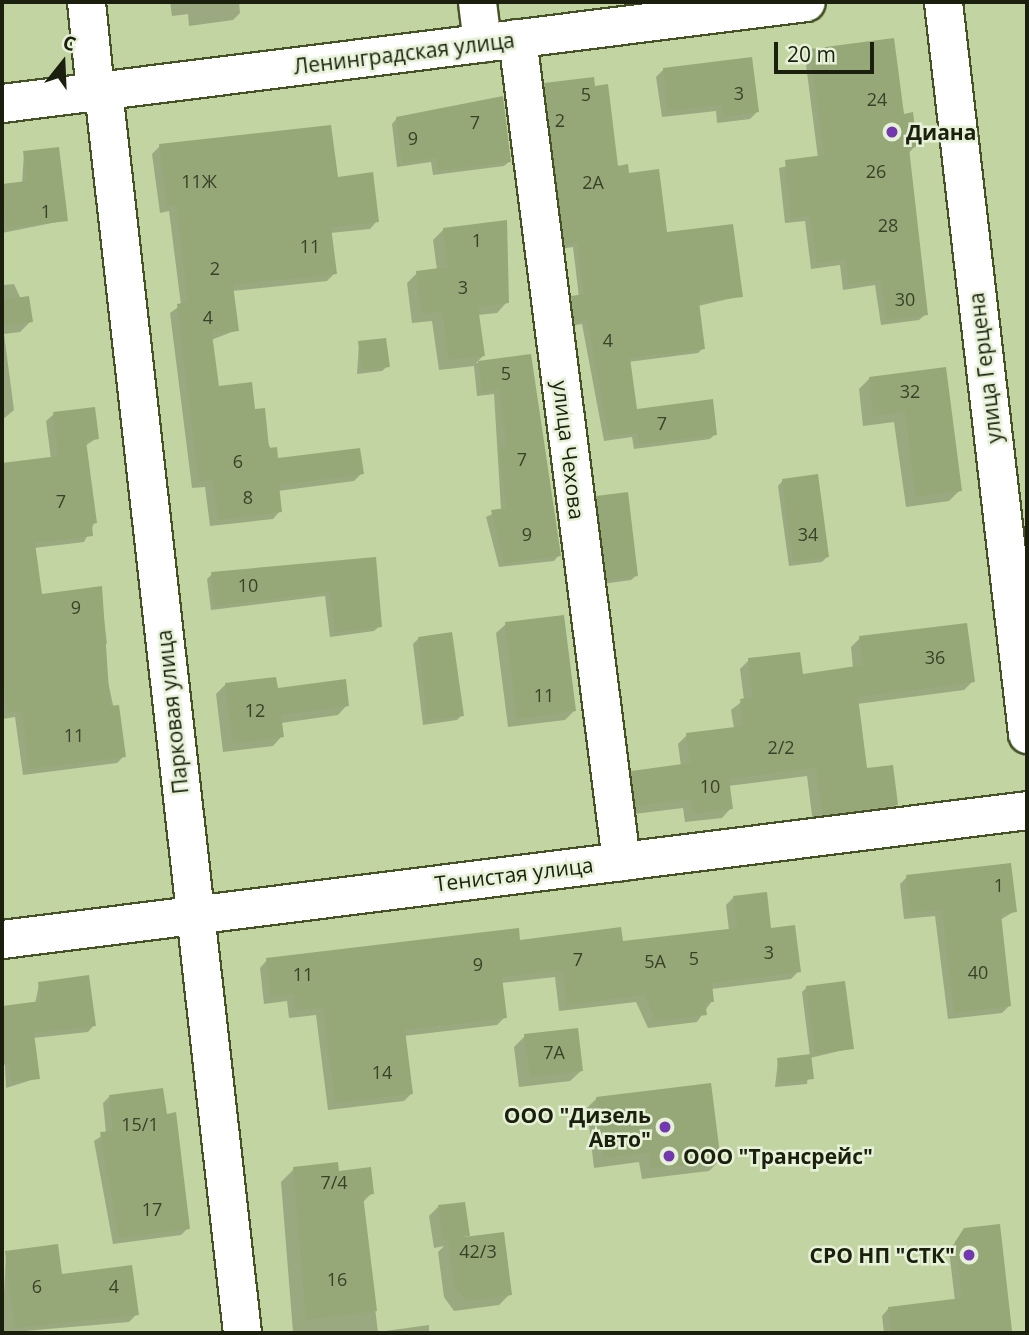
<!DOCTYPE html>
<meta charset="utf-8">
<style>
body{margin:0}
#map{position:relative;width:1029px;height:1335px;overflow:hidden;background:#c2d4a2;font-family:"Open Sans",sans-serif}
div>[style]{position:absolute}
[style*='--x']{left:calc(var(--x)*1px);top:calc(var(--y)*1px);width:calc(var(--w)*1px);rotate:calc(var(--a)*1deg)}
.shadow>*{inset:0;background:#0003}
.building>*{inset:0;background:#97a878}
.roads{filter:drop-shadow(2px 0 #445225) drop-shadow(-2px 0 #445225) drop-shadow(0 2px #445225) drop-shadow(0 -2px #445225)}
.minor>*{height:37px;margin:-18.5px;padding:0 18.5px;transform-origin:18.5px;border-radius:18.5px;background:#fff}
.dots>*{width:19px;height:19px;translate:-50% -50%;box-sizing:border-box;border:4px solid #e7f1d8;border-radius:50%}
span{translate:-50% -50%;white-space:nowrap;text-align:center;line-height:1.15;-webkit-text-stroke:5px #e7f1d8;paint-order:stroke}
.number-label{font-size:18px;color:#394228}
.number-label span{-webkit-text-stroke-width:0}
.street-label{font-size:21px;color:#1a200d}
.poi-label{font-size:21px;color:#1a200d;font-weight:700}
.left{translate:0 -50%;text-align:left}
.right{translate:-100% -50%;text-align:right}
.frame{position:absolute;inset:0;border:4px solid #1a200d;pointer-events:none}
.north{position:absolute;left:28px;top:28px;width:70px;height:70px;-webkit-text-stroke:5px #e7f1d8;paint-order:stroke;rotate:18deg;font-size:19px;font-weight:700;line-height:28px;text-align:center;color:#1a200d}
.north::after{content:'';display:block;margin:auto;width:24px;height:32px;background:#1a200d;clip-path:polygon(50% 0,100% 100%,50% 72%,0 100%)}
.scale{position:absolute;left:774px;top:42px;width:100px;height:32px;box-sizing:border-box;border:4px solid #1a200d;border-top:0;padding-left:9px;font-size:21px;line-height:24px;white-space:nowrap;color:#1a200d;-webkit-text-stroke:5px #e7f1d8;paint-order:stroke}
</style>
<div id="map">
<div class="shadow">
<div style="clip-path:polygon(170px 2px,239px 2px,240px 13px,233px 20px,189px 26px,188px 14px,172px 16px)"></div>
<div style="clip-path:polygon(811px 51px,903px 115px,915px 146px,908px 154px,926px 314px,919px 320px,881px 325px,875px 285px,843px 290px,840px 265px,811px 269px,805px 221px,785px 223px,779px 168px,818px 158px,805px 57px)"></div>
<div style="clip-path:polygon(664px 69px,758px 111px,750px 119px,717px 123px,716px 111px,662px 117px,656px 77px)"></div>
<div style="clip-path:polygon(545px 85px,627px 175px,666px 234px,741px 296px,698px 306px,703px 348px,698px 353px,628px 362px,635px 411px,715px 434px,710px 439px,634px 449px,632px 437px,604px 441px,582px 324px,569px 326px,566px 303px,579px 297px,573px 247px,560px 249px,540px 90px)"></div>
<div style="clip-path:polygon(502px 98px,510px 161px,504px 166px,433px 175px,431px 162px,397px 167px,392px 124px,397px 118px)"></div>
<div style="clip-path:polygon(160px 146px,337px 179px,377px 221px,370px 229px,330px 233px,335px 273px,327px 281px,232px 291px,237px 330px,211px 340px,217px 388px,253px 411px,276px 460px,362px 473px,354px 481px,278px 491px,280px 511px,273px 519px,210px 526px,205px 487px,192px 488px,170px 313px,181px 305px,169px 211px,160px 213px,152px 154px)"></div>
<div style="clip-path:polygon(24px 153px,67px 220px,2px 233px,2px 186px,22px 184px)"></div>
<div style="clip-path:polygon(444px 229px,507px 302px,497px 313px,478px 315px,483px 356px,476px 363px,529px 356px,559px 555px,554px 561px,499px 567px,486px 517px,501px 510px,494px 394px,477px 396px,474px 366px,439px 370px,432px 321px,412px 323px,407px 283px,417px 273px,437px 270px,433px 240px)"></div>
<div style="clip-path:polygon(2px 269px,4px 285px,14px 284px,31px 321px,20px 332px,4px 334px,14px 410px,2px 420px)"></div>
<div style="clip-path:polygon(359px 343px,388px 366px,382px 371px,357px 374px)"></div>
<div style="clip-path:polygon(945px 369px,960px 490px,949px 501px,906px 507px,894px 422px,863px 426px,859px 389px,870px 378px)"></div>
<div style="clip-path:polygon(54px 414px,97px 438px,85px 446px,95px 522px,84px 542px,34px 548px,40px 596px,100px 588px,107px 643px,101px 649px,124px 756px,117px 763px,23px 775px,15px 717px,2px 719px,2px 466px,51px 459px,46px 421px)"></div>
<div style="clip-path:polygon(783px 480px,827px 557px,822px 562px,789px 566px,778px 486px)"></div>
<div style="clip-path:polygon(597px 498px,637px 575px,631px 580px,602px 584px,592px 503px)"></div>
<div style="clip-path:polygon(375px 558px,380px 626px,374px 631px,330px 637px,325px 596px,211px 610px,207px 579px,212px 574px)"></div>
<div style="clip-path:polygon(506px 624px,574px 711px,565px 720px,508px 727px,496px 633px)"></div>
<div style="clip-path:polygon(419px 638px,462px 715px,457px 720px,423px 725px,413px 644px)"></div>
<div style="clip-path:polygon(860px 638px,973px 681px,964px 690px,857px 704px,865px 770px,896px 804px,887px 814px,813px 823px,807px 776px,728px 786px,731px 808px,722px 818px,685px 822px,683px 808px,626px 815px,622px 782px,632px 772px,681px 766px,678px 744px,687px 735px,734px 729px,731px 710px,744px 700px,740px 669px,749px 660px,802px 676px,853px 669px,851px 647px)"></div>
<div style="clip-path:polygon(226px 684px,276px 690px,347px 705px,338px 715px,281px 723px,282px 736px,273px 746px,223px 752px,216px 694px)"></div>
<div style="clip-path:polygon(907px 877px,1015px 911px,1000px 920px,1009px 1006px,1002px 1013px,948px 1019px,935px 916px,904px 919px,900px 884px)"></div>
<div style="clip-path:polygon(734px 897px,770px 930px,799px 971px,791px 979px,711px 989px,712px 1001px,697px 1022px,648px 1028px,636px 1002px,559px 1011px,555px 977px,501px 983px,505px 1017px,497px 1025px,404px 1036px,411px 1094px,404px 1101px,328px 1110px,316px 1015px,289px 1018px,287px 1001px,264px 1004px,260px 968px,267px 960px,519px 942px,621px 943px,729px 931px,726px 905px)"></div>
<div style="clip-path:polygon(39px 984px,94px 1025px,88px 1032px,33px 1038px,38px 1078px,6px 1088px,2px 1008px,35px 1004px)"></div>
<div style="clip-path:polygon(807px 987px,852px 1048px,810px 1058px,807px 1084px,775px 1087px,778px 1060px,810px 1056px,802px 992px)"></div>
<div style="clip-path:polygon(525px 1036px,582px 1070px,570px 1081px,519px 1087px,514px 1047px)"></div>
<div style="clip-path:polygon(110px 1096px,188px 1228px,181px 1235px,113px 1244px,94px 1141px,106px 1133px,103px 1103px)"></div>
<div style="clip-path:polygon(597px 1098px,719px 1161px,709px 1171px,642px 1179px,639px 1162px,594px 1168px,587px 1108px)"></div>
<div style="clip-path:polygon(294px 1169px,337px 1173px,372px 1193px,362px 1203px,378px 1332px,429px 1325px,429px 1333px,293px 1332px,281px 1182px)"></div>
<div style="clip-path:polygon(438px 1207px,510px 1294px,499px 1305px,454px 1311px,444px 1297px,438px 1252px,444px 1246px,434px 1248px,429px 1216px)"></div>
<div style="clip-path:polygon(965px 1230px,1010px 1330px,884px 1333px,882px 1316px,888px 1309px,955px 1301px,949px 1250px)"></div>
<div style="clip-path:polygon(6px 1253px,60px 1276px,137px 1314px,129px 1322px,2px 1333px)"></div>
</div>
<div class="building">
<div style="clip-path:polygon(894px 38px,904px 114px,913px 112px,917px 147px,909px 148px,928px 315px,886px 320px,881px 280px,849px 284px,846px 259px,817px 263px,810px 216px,791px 218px,785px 160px,824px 155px,810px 49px)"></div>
<div style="clip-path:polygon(752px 57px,759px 112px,724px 117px,722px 105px,668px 111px,663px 68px)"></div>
<div style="clip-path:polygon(594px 77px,595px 86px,608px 84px,618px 166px,628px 164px,629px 173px,659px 169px,667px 232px,733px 224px,743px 297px,699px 302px,705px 349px,630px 358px,637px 409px,713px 399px,717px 435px,639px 444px,637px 433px,609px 436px,587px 320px,574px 321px,571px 296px,584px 294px,577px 243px,564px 244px,544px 83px)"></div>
<div style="clip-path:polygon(503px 96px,511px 162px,438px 171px,436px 158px,402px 163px,396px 117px)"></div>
<div style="clip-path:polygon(331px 125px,338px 177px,373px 172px,379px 222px,331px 227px,337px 274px,233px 285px,239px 331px,212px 334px,219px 386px,252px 382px,255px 409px,265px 408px,269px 448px,277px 447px,278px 458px,360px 448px,364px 474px,279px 485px,282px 512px,218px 520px,213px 480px,199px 482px,177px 304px,188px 302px,176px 205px,167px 206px,159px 144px)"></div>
<div style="clip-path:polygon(59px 147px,68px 221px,7px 228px,2px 184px,27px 181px,23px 151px)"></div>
<div style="clip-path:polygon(507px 220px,509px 303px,478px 307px,485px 356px,449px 360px,442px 311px,422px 314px,416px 271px,448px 267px,443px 228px)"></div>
<div style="clip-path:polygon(29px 296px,33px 322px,2px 326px,2px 300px)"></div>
<div style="clip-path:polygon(386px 338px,390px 367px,362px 370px,358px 341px)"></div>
<div style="clip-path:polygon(531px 354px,561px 556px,504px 563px,491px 510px,506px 508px,498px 447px,507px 446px,499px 389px,482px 392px,478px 361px)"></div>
<div style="clip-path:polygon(946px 367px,962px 491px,916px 497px,905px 412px,873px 416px,869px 377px)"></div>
<div style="clip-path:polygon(95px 407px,99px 439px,86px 441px,97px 523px,92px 524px,93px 536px,35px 543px,42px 594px,102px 586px,110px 706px,119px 705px,126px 757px,29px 769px,22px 711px,8px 713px,2px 669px,2px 463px,58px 456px,53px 412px)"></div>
<div style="clip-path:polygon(818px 474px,829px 557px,793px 562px,782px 479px)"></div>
<div style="clip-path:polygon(628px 492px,638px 576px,607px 580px,596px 496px)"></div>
<div style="clip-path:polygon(376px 557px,382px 627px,335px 632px,330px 592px,215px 606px,211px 572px)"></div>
<div style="clip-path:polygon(564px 615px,576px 711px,517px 719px,505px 622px)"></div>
<div style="clip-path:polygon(967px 623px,975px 682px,858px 697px,867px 768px,893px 765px,898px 805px,822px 815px,816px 768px,729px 779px,733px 809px,693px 814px,691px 799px,635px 806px,631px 771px,690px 763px,686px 733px,743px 726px,740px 699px,753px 697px,748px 658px,800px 652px,803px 674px,863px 665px,859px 636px)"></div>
<div style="clip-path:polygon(452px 632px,464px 716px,427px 720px,418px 637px)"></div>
<div style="clip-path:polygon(276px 677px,278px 688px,346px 679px,349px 706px,281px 715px,284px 737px,233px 744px,225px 683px)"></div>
<div style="clip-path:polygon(1011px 863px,1017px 912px,1001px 914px,1011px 1006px,954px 1013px,942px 909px,911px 913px,906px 875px)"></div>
<div style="clip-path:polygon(767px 892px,771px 928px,795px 925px,801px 972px,712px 983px,714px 1002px,705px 1002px,707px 1015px,656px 1021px,644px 995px,567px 1005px,563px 970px,502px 977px,507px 1018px,405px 1030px,413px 1094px,335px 1103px,323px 1008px,296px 1011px,294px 994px,271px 997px,266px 958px,519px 928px,520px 940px,621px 927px,623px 941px,737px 928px,733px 896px)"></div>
<div style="clip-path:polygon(89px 975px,96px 1026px,34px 1033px,40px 1079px,12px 1082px,9px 1064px,2px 1065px,2px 1006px,41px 1001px,38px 982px)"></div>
<div style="clip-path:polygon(845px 981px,854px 1049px,815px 1054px,806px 986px)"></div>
<div style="clip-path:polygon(578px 1028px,583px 1071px,530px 1077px,524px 1034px)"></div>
<div style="clip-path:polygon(811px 1054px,814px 1079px,780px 1083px,777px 1058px)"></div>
<div style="clip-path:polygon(711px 1083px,721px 1162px,651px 1169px,649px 1153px,604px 1158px,596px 1097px)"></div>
<div style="clip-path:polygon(163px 1088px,167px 1114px,176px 1112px,190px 1229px,119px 1238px,100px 1132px,113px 1131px,109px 1095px)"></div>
<div style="clip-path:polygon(338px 1162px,339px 1171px,371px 1167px,374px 1194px,363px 1195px,377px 1311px,306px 1320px,293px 1167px)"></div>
<div style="clip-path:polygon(465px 1202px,470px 1236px,442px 1240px,438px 1205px)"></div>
<div style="clip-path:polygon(1000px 1224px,1012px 1331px,891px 1333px,888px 1307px,962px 1298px,955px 1242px,964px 1228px)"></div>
<div style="clip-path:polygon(504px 1232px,512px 1295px,466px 1301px,454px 1286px,448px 1239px)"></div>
<div style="clip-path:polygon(58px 1244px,62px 1274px,132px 1265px,139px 1315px,15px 1328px,5px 1251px)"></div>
</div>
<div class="roads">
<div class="minor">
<div style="--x:86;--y:2;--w:89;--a:84.2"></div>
<div style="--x:477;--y:2;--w:41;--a:83"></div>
<div style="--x:943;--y:2;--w:737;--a:83.45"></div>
<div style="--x:517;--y:38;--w:830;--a:82.8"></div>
<div style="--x:103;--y:90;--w:1251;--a:83.62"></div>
<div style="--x:2;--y:103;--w:810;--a:-7.16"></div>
<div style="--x:2;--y:939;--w:1033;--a:-7.17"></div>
</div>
</div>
<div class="dots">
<div style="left:892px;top:132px;background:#7438ae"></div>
<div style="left:665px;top:1127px;background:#7438ae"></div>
<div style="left:669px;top:1156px;background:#7438ae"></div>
<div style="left:969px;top:1255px;background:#7438ae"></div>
</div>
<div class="number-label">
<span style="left:739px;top:93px">3</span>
<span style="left:586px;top:94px">5</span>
<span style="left:877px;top:99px">24</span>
<span style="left:560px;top:120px">2</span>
<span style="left:475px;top:122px">7</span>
<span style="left:413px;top:138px">9</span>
<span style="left:876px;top:171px">26</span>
<span style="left:199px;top:181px">11Ж</span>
<span style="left:593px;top:182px">2А</span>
<span style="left:46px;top:211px">1</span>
<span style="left:888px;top:225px">28</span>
<span style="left:477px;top:240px">1</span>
<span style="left:310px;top:246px">11</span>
<span style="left:215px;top:268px">2</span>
<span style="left:463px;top:287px">3</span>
<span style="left:905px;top:299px">30</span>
<span style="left:208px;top:317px">4</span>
<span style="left:608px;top:340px">4</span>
<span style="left:506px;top:373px">5</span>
<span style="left:910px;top:391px">32</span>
<span style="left:662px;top:423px">7</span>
<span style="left:522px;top:459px">7</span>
<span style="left:238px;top:461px">6</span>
<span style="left:248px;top:497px">8</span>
<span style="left:61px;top:501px">7</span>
<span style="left:527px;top:534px">9</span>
<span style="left:808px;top:534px">34</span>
<span style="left:248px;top:585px">10</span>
<span style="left:76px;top:607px">9</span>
<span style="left:935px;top:657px">36</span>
<span style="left:544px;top:695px">11</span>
<span style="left:255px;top:710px">12</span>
<span style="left:74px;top:735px">11</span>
<span style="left:781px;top:747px">2/2</span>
<span style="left:710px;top:786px">10</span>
<span style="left:999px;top:885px">1</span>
<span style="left:769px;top:952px">3</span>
<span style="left:694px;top:958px">5</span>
<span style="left:578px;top:959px">7</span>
<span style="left:655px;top:961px">5А</span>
<span style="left:478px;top:964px">9</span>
<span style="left:978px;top:972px">40</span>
<span style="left:303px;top:974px">11</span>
<span style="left:554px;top:1052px">7А</span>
<span style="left:382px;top:1072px">14</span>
<span style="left:140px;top:1124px">15/1</span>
<span style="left:334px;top:1182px">7/4</span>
<span style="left:152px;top:1209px">17</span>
<span style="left:478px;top:1251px">42/3</span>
<span style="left:337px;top:1279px">16</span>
<span style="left:37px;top:1286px">6</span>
<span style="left:114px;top:1286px">4</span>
</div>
<div class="street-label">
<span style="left:404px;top:53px;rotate:-7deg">Ленинградская улица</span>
<span style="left:985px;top:368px;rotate:-97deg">улица Герцена</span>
<span style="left:569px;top:450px;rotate:83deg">улица Чехова</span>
<span style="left:172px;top:712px;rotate:-96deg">Парковая улица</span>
<span style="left:514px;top:874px;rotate:-7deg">Тенистая улица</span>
</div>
<div class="poi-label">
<span class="left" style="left:906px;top:132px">Диана</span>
<span class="right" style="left:651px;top:1127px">ООО "Дизель<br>Авто"</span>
<span class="left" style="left:683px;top:1156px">ООО "Трансрейс"</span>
<span class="right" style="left:955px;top:1255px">СРО НП "СТК"</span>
</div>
<div class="frame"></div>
<div class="north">С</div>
<div class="scale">20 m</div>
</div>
